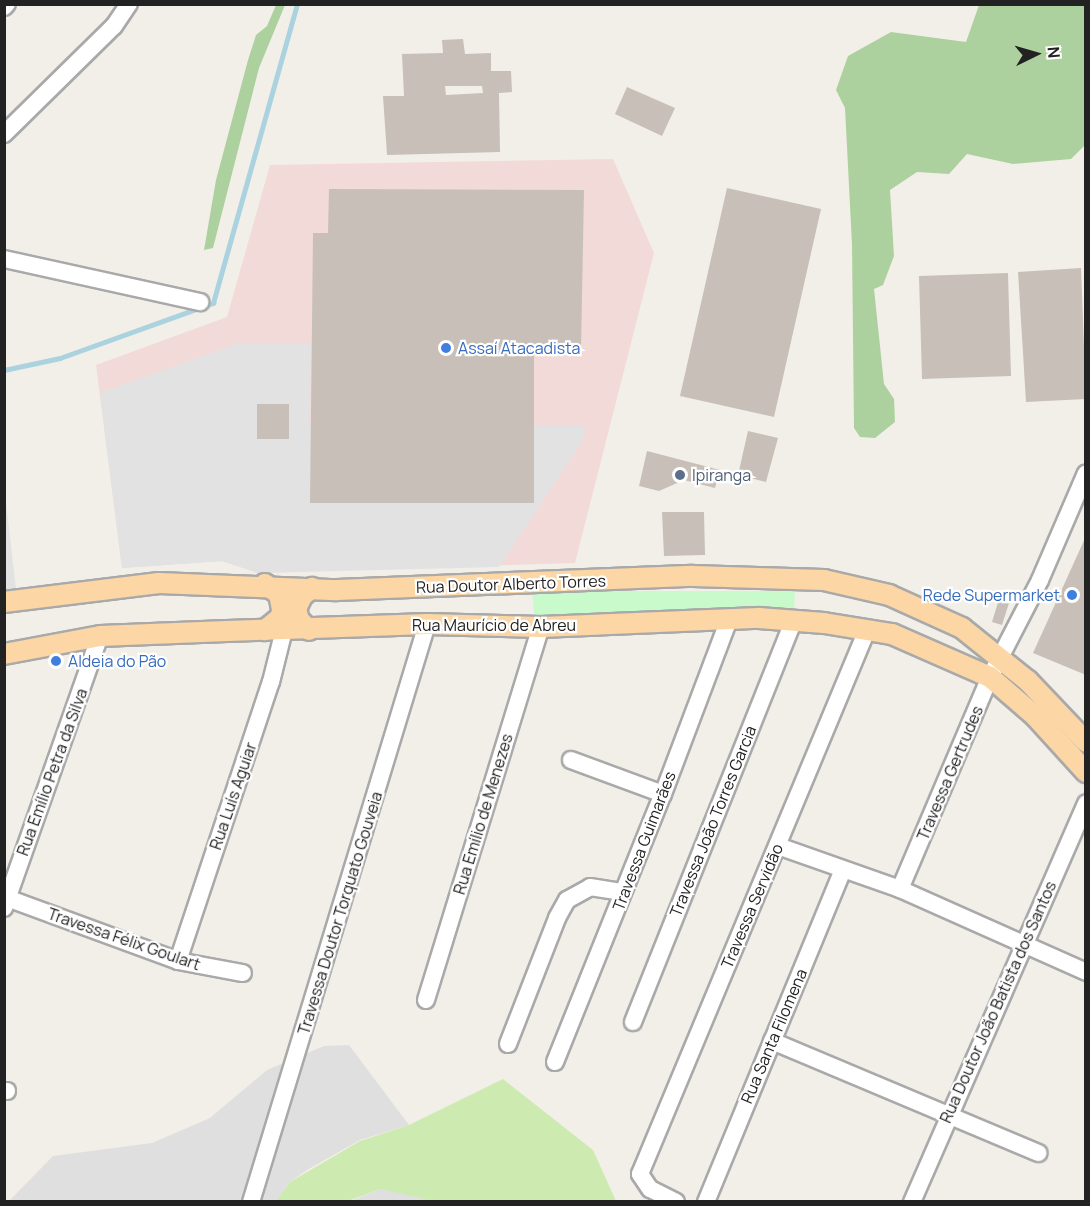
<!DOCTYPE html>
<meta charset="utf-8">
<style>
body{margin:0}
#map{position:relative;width:1090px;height:1206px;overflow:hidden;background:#f2efe9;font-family:Manrope,sans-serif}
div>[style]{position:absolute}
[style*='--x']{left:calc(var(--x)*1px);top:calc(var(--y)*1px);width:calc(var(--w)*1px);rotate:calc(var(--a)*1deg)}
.residential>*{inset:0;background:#e0dfdf}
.commercial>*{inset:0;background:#f2dad9}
.grass>*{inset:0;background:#cdebb0}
.forest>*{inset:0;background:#add19e}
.park>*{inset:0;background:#c8facc}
.parking>*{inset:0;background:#e2e2e2}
.stream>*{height:4.5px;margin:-2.25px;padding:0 2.25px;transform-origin:2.25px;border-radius:2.25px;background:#aad3df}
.building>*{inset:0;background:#c7bfb8}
.roads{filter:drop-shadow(2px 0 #a9a9a9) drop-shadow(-2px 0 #a9a9a9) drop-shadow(0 2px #a9a9a9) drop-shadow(0 -2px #a9a9a9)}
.minor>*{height:16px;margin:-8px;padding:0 8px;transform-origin:8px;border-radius:8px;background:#fff}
.major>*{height:20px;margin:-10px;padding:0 10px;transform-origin:10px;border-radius:10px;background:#fcd6a4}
.dots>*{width:16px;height:16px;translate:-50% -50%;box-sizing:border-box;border:3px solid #fff;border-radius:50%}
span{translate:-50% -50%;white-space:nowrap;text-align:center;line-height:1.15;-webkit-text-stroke:4.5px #fff;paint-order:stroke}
.shop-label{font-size:16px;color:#366cbe}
.left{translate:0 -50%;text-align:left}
.right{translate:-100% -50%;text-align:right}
.service-label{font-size:16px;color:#4e5e75}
.street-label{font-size:16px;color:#222}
.frame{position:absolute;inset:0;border:6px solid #222;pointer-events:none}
.north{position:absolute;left:1006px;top:24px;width:60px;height:60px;-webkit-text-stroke:4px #fff;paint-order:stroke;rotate:85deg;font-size:16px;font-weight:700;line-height:24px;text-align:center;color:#222}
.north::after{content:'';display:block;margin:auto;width:21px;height:27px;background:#222;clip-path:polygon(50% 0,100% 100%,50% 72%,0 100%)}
</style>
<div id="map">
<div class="residential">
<div style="clip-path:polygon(349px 1045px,409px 1125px,360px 1140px,307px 1170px,290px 1182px,276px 1201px,8px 1202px,53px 1156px,152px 1143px,210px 1118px,267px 1070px,324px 1046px)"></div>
<div style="clip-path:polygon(381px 1189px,431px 1198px,433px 1201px,348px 1202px)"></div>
</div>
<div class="commercial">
<div style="clip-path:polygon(613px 159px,654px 253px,575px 563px,258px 573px,222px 561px,122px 568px,96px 365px,227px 317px,270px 165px)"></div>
</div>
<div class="grass">
<div style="clip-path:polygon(503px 1079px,593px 1150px,616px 1201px,433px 1201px,381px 1189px,348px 1201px,276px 1201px,290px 1182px,360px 1141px,409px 1125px)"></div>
</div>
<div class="forest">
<div style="clip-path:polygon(276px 5px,285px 5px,259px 68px,213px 248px,204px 250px,216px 180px,248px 60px,256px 35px,267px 26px)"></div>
<div style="clip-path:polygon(979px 5px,1085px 5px,1085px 145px,1071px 159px,1013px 164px,967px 154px,949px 174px,917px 172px,890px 190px,894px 256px,883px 285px,874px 289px,884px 384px,894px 399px,895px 422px,875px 438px,860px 437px,854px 428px,852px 245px,845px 108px,836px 90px,848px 56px,891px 32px,966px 42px)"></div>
</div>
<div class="park">
<div style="clip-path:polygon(532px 591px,795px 591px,794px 612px,535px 622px)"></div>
</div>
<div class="parking">
<div style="clip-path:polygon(236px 344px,311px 344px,310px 425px,585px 426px,583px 440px,499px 567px,258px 573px,222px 561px,122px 568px,100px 393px)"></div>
<div style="clip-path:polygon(4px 485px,16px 589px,5px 591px,4px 591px)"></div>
</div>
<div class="stream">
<div style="--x:4;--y:370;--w:57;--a:-12.1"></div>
<div style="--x:60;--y:358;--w:163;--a:-19.8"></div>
<div style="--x:213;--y:303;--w:311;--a:-74.3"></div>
</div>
<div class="building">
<div style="clip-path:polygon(evenodd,463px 39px,465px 54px,491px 53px,491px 71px,511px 71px,512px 92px,499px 93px,500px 152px,387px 155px,383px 96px,404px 96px,402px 54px,443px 53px,442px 40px,463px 39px,445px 86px,482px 86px,483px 93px,446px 95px,445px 86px)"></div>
<div style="clip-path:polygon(627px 87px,675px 108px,662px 136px,615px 114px)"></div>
<div style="clip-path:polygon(727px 188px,821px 209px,774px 417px,680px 396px)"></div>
<div style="clip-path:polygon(329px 189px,584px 190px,581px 351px,534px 352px,534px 503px,310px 503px,313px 233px,328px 233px)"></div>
<div style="clip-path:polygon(1081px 268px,1086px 399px,1026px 402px,1018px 272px)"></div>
<div style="clip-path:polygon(1008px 273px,1011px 376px,922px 379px,919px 276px)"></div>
<div style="clip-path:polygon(257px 404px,289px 404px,289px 439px,257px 439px)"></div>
<div style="clip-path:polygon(748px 431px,778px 438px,766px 482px,738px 475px)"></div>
<div style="clip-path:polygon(647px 451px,720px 470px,715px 488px,684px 480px,659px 491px,639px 486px)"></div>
<div style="clip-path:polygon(662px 512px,704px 512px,705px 555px,664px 556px)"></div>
<div style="clip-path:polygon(1086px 536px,1086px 675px,1033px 653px)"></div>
<div style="clip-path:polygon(999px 599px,1009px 603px,1002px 625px,992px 622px)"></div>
</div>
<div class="roads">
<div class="minor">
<div style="--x:4;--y:7;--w:4;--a:-45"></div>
<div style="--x:4;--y:134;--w:154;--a:-44.5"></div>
<div style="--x:114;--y:26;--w:27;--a:-56"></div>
<div style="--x:4;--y:259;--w:201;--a:12.4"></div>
<div style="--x:571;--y:760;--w:98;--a:20.3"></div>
<div style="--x:778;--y:846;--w:129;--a:19.4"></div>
<div style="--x:900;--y:889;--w:204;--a:24"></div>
<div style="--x:900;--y:889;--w:230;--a:-67"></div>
<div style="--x:990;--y:677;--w:109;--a:-62.7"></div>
<div style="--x:1040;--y:580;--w:116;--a:-66.7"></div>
<div style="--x:7;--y:898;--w:182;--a:20.2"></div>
<div style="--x:178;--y:961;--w:66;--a:10.5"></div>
<div style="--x:4;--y:908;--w:288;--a:-70.6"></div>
<div style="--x:178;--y:961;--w:294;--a:-71.6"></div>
<div style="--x:271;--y:682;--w:54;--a:-76"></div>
<div style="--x:426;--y:1000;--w:390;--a:-72.9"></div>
<div style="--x:633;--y:1022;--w:433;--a:-68.2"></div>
<div style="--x:772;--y:1041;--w:289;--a:22.8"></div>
<div style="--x:508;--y:1044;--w:135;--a:-68.7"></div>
<div style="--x:557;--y:918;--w:21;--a:-61"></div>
<div style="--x:567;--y:900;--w:26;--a:-29"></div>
<div style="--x:590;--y:887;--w:33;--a:9"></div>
<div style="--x:555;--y:1062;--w:289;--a:-68.1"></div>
<div style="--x:663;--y:794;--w:187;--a:-69.3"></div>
<div style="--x:4;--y:1091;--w:3;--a:0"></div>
<div style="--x:251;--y:1202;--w:604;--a:-73.06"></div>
<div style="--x:676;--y:1202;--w:29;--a:-153"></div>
<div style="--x:650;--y:1189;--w:18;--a:-124"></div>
<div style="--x:640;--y:1174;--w:589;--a:-67.35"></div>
<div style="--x:706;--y:1202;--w:359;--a:-67.6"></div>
<div style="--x:912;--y:1202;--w:435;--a:-66.4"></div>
</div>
<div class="major">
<div style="--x:265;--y:584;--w:17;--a:36"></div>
<div style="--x:279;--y:594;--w:16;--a:79"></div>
<div style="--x:282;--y:610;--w:7;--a:98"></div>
<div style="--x:281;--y:617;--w:21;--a:141"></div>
<div style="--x:4;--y:602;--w:156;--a:-7"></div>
<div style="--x:159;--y:583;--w:178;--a:2.3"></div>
<div style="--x:337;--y:590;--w:356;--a:-2.3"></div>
<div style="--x:693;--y:576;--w:131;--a:1.7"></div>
<div style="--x:824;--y:580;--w:67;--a:13"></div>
<div style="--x:889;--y:595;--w:80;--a:24.3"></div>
<div style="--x:962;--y:628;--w:85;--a:38.8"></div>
<div style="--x:1028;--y:681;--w:84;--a:46.4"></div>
<div style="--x:309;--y:630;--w:14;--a:-135"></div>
<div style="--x:299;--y:620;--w:11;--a:-105"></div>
<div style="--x:296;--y:609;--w:14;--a:-65"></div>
<div style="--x:302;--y:596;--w:13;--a:-39"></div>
<div style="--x:4;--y:654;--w:98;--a:-10.6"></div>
<div style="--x:100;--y:636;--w:127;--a:-2.3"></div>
<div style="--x:227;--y:631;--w:200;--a:-2"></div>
<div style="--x:427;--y:624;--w:114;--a:1.5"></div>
<div style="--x:541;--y:627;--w:218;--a:-2.4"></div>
<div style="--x:759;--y:618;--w:65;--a:4.4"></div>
<div style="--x:824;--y:623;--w:69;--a:9.2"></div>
<div style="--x:892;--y:634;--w:107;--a:23.7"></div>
<div style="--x:990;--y:677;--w:60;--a:40.9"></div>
<div style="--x:1035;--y:716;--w:76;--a:47.7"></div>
</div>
</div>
<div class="dots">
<div style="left:446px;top:348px;background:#3f7fe0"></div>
<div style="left:680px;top:475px;background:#5c6f8a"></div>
<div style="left:1072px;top:595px;background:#3f7fe0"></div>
<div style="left:56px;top:661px;background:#3f7fe0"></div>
</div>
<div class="shop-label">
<span class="left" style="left:458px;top:348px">Assaí Atacadista</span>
<span class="right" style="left:1060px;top:595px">Rede Supermarket</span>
<span class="left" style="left:68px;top:661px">Aldeia do Pão</span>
</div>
<div class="service-label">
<span class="left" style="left:692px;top:475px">Ipiranga</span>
</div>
<div class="street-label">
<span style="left:511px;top:584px;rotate:-2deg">Rua Doutor Alberto Torres</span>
<span style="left:494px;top:625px">Rua Maurício de Abreu</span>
<span style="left:52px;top:772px;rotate:-70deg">Rua Emílio Petra da Silva</span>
<span style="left:950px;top:773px;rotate:-67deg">Travessa Gertrudes</span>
<span style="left:233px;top:796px;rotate:-71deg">Rua Luís Aguiar</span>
<span style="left:483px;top:814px;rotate:-73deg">Rua Emílio de Menezes</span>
<span style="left:713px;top:821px;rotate:-68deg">Travessa João Torres Garcia</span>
<span style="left:644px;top:841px;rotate:-69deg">Travessa Guimarães</span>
<span style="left:752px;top:906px;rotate:-67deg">Travessa Servidão</span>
<span style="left:340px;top:913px;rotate:-73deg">Travessa Doutor Torquato Gouveia</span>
<span style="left:124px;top:939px;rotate:19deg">Travessa Félix Goulart</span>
<span style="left:998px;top:1002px;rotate:-66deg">Rua Doutor João Batista dos Santos</span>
<span style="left:774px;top:1036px;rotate:-67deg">Rua Santa Filomena</span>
</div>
<div class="frame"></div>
<div class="north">N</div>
</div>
